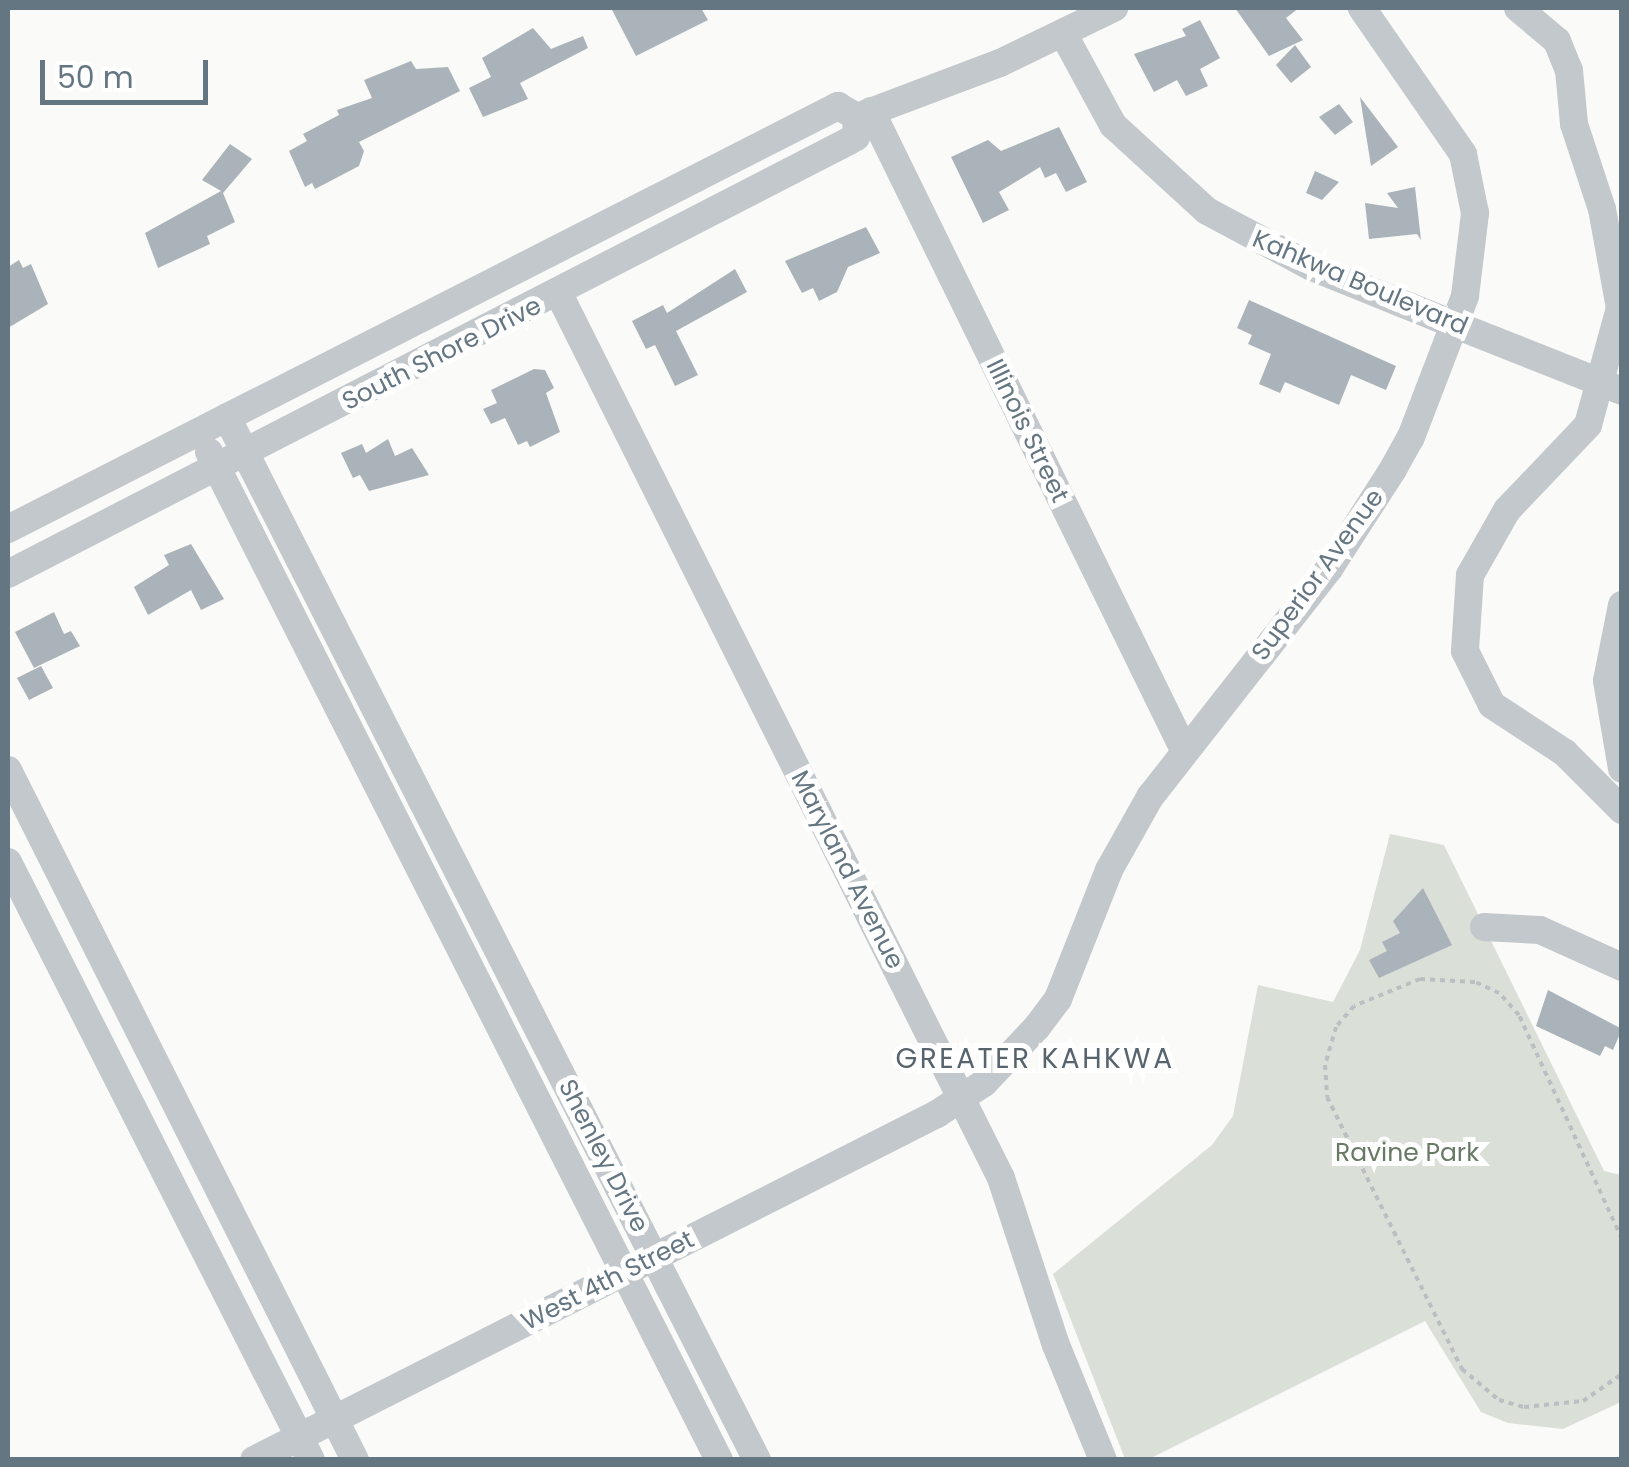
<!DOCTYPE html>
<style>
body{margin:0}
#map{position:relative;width:1629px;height:1467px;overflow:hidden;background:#fafaf8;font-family:Poppins,sans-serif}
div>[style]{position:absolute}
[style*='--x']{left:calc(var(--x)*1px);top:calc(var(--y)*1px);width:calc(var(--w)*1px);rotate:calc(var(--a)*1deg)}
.green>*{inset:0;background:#dadfd7}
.building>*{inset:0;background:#aab3b9}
.path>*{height:4px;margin-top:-2px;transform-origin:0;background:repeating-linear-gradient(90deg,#bbbfc2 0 5px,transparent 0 10px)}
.minor>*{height:28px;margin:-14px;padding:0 14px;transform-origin:14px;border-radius:14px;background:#c3c8cc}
.minor-bridge>*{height:28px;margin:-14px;padding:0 14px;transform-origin:14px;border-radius:14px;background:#c3c8cc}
span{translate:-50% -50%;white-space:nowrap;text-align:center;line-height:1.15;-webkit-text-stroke:10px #fff;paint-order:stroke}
.street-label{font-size:25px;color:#657683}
.park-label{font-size:25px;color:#687a64}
.neighbourhood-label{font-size:28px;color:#57646e;letter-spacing:2.5px}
.frame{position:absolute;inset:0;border:10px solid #657683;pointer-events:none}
.scale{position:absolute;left:40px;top:60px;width:168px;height:45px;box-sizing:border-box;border:5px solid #657683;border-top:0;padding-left:12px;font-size:30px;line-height:35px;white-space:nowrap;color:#657683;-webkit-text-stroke:8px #fff;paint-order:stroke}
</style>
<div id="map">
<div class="green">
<div style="clip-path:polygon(1390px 834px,1444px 845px,1604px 1171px,1621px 1175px,1621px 1402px,1563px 1429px,1508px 1423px,1481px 1412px,1425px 1321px,1149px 1459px,1125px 1459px,1053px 1274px,1212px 1145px,1233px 1116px,1258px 985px,1333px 1002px,1360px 950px)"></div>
</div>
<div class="building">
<div style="clip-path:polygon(611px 8px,701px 8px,708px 20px,636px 56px)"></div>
<div style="clip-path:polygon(1235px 8px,1299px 8px,1286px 18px,1303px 40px,1269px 56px)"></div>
<div style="clip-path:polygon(1200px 20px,1220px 58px,1200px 69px,1208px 86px,1186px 96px,1177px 80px,1154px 92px,1134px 54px,1186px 36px,1182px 29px)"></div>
<div style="clip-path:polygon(533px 28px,551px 49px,583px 36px,588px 48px,520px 83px,528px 99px,483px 117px,469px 88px,491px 77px,482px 58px)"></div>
<div style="clip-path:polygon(1295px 45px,1311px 67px,1291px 83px,1276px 65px)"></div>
<div style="clip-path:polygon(411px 61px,416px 69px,448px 67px,460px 91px,359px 142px,364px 151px,359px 166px,315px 189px,312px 183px,305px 187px,289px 151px,307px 141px,303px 134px,339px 115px,337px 110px,372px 98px,364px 80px)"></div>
<div style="clip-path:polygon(1360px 97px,1398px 147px,1371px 166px)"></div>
<div style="clip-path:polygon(1339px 104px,1353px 122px,1335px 135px,1319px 117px)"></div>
<div style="clip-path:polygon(1059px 127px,1087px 182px,1066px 192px,1056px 173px,1045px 178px,1040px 167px,999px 192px,1009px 210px,983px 223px,951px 157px,988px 140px,1001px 151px)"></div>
<div style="clip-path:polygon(230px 144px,252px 159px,223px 193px,235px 222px,207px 236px,210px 244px,158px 268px,145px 233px,221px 191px,202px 180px)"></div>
<div style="clip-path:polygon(1315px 171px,1339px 182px,1322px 200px,1306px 193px)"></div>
<div style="clip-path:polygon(1415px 187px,1421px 240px,1417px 234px,1369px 239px,1365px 203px,1398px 208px,1387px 193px)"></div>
<div style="clip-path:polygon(866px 227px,880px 253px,848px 267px,837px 292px,819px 301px,813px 288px,802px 293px,785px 261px)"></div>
<div style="clip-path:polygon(19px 260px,23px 268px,31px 264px,48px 304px,8px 328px,8px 267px)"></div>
<div style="clip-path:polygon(735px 269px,747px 292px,676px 331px,698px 375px,675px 386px,655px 345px,646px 349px,632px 321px,663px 305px,667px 313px)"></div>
<div style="clip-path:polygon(1249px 300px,1396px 366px,1386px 390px,1351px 375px,1339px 405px,1285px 382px,1280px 393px,1259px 384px,1271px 354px,1248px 344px,1252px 335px,1237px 328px)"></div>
<div style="clip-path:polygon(534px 369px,545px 370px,554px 388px,546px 393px,560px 432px,530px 447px,527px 441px,518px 445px,505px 418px,491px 424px,483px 409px,497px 403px,491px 390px)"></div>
<div style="clip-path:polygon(388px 439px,395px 456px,412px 448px,429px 475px,369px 491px,360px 475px,353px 478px,341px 453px,362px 444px,366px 453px)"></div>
<div style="clip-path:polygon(191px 544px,224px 599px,201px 610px,191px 590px,148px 615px,134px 587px,169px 565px,164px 555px)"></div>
<div style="clip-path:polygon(54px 612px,64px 634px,71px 631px,80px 646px,34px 668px,15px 632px)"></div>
<div style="clip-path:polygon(41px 666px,53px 688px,29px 700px,17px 678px)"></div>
<div style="clip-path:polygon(1423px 888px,1452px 945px,1379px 978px,1369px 960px,1387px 951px,1382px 942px,1400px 933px,1393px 921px)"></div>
<div style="clip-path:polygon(1548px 990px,1622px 1029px,1613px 1050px,1605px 1046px,1600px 1056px,1536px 1026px)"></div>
</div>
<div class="path">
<div style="--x:1622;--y:1239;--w:247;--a:-114.7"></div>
<div style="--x:1519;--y:1015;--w:30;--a:-132"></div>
<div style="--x:1499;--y:993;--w:26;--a:-155"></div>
<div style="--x:1475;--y:982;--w:55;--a:-176.9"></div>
<div style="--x:1420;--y:979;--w:71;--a:157.8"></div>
<div style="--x:1354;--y:1006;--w:28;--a:131"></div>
<div style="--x:1336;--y:1027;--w:40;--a:106"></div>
<div style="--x:1325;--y:1065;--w:32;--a:86"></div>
<div style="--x:1327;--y:1097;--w:304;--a:63.6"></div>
<div style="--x:1462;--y:1369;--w:48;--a:40"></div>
<div style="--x:1499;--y:1400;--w:26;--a:16"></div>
<div style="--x:1524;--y:1407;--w:59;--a:-5.8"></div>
<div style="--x:1583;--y:1401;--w:47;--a:-34.7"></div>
</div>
<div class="minor">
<div style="--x:1518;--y:8;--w:51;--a:40.2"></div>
<div style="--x:1557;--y:41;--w:31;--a:68"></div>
<div style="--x:1569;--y:70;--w:54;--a:84.7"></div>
<div style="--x:1574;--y:124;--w:89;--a:71.8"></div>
<div style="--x:1602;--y:209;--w:101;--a:79.7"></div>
<div style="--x:1620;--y:308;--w:121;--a:105.3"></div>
<div style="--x:1588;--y:425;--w:117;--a:133.6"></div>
<div style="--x:1507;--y:510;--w:75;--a:119.6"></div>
<div style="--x:1470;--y:575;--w:76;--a:93.8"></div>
<div style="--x:1465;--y:651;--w:60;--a:63.4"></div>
<div style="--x:1492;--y:705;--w:87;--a:33.3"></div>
<div style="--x:1565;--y:753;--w:81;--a:45"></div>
<div style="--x:1063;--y:33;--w:105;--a:61.5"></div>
<div style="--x:1113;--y:125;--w:127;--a:42.5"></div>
<div style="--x:1207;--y:211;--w:119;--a:28.1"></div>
<div style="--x:1312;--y:267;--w:152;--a:22"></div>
<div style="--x:871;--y:111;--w:712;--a:63.9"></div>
<div style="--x:857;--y:117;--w:153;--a:-20.7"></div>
<div style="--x:1000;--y:63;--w:127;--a:-25.8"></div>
<div style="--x:559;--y:294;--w:988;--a:63.43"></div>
<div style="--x:1001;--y:1178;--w:176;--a:71.8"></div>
<div style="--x:1056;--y:1345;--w:124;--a:67.8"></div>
<div style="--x:227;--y:417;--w:1170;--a:63.06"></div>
<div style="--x:209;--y:452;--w:1130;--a:63.16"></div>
<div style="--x:8;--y:529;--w:932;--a:-27.01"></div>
<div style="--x:838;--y:106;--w:22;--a:30"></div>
<div style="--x:857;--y:117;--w:20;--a:93"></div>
<div style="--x:856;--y:137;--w:8;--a:150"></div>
<div style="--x:849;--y:141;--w:946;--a:152.76"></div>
<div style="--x:1622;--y:605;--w:77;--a:101.2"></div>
<div style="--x:1607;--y:681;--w:89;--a:80.3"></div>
<div style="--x:8;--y:770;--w:772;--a:63.3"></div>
<div style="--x:8;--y:862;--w:670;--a:63.13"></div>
<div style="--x:1484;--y:927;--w:56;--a:3.1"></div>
<div style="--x:1540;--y:930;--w:90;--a:24.3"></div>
<div style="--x:254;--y:1460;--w:766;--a:-26.87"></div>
<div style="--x:937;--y:1114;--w:56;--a:-33.4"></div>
<div style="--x:984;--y:1083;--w:77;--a:-46.6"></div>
<div style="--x:1037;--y:1027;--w:35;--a:-53"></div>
<div style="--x:1058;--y:999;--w:139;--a:-68.4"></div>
<div style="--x:1109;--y:870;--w:84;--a:-60.7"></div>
<div style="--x:1150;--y:797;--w:290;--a:-51.9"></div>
<div style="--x:1329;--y:569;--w:117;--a:-57.3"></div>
<div style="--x:1392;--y:471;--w:39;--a:-61"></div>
<div style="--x:1411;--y:437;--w:151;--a:-69"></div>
<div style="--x:1465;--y:296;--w:84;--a:-83.1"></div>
<div style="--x:1475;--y:213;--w:60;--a:-101.5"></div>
<div style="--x:1463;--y:154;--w:178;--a:-124.7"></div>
</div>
<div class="minor-bridge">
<div style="--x:1453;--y:324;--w:182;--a:21.6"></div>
</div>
<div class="street-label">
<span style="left:1360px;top:283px;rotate:23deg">Kahkwa Boulevard</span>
<span style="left:442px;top:354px;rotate:-27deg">South Shore Drive</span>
<span style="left:1027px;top:431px;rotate:64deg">Illinois Street</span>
<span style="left:1318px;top:575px;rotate:-54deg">Superior Avenue</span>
<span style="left:847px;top:870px;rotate:63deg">Maryland Avenue</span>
<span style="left:603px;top:1156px;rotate:63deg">Shenley Drive</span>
<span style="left:608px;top:1281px;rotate:-27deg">West 4th Street</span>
</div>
<div class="park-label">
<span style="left:1407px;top:1153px">Ravine Park</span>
</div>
<div class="neighbourhood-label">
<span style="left:1035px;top:1059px">GREATER KAHKWA</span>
</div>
<div class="frame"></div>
<div class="scale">50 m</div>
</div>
